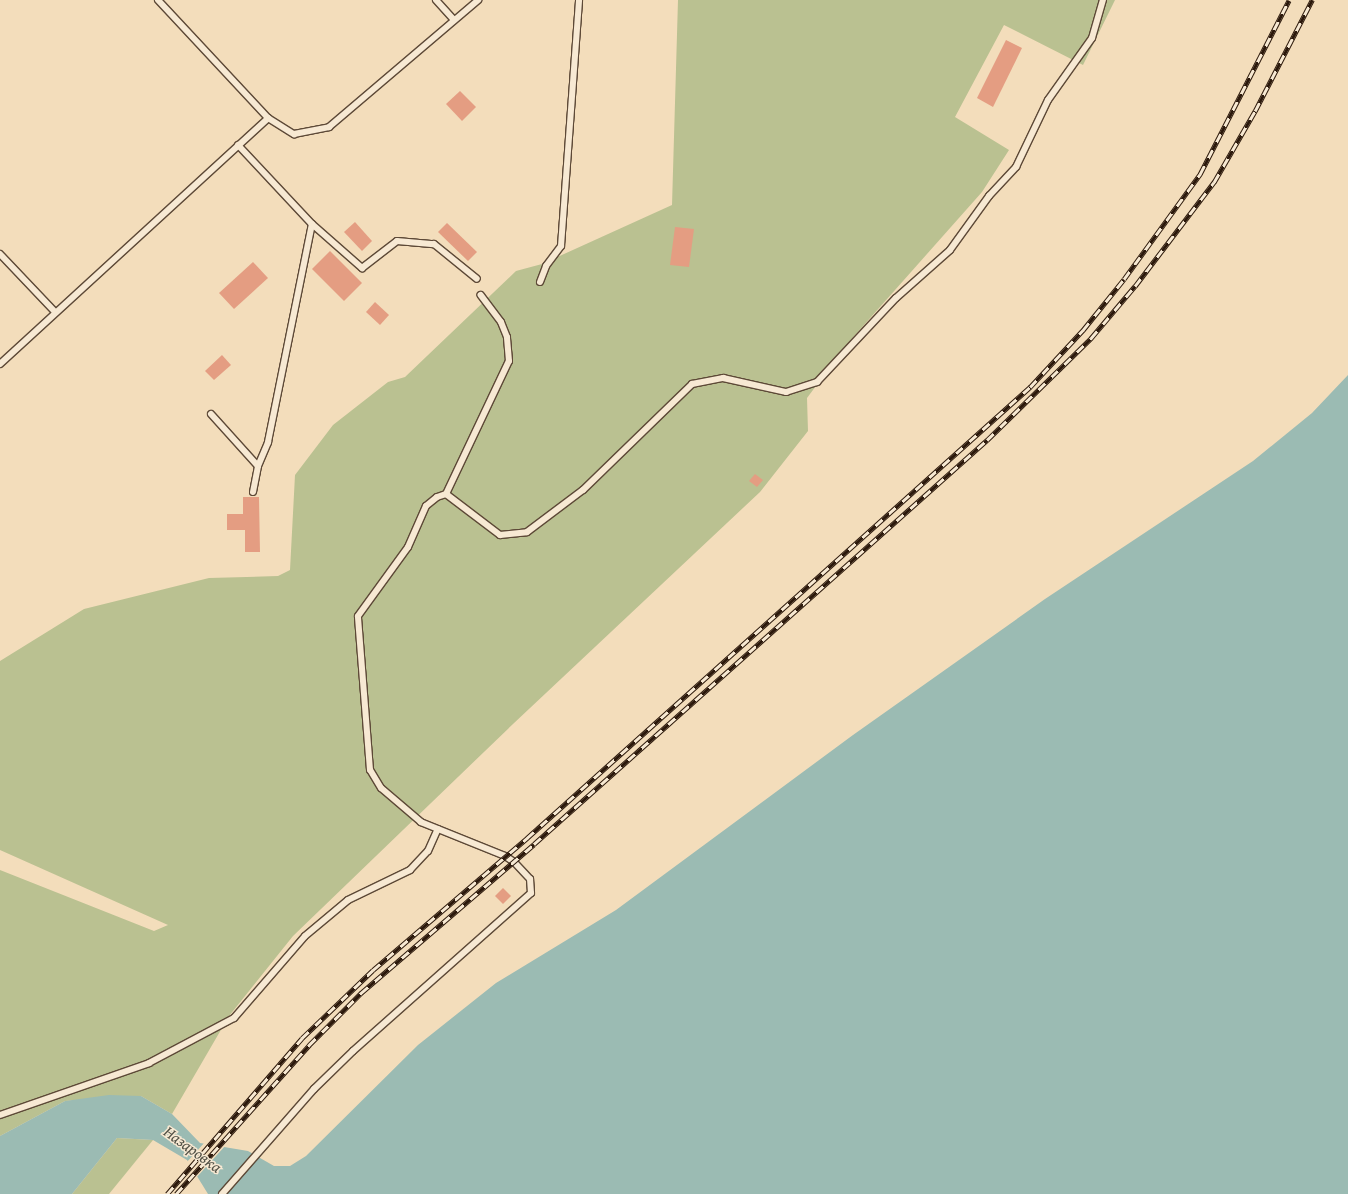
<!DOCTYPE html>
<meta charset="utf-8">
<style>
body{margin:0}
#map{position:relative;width:1348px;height:1194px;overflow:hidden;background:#f3ddbb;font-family:"Gentium Book Plus",serif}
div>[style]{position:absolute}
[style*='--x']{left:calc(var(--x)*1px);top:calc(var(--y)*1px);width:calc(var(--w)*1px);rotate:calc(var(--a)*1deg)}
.green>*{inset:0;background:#bac191}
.water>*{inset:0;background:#9bbbb3}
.pier>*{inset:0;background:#f3ddbb}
.building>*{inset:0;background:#e49d82}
.roads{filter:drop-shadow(1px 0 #5d4937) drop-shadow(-1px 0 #5d4937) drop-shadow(0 1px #5d4937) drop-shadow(0 -1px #5d4937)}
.service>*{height:6px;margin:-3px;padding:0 3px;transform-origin:3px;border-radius:3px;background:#f7e9d3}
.rail>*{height:4.5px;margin-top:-2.25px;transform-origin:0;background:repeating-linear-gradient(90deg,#f7e9d3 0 9px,#2b180b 0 18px);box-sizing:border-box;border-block:1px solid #2b180b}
span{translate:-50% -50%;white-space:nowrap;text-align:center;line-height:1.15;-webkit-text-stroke:3px #f7e9d3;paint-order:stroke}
.water-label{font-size:16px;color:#525146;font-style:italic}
</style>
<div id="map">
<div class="green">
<div style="clip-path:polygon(678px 0,1115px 0,1083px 65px,1004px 25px,955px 117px,1009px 150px,982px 192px,848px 343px,807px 398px,808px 431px,760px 492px,513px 724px,293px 936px,229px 1016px,172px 1114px,141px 1096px,65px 1101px,0 1136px,0 870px,154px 931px,168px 925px,0 850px,0 661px,84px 609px,209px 578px,278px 576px,290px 570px,295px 475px,333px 425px,388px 382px,405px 377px,516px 271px,542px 264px,672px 205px)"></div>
<div style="clip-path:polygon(117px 1138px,153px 1140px,109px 1194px,72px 1194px)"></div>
</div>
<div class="water">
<div style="clip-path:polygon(1348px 375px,1348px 1194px,208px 1194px,187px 1160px,153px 1140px,117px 1138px,72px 1194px,0 1194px,0 1136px,65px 1101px,109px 1095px,141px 1096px,172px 1114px,200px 1143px,248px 1151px,274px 1166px,290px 1166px,306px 1156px,418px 1045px,496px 983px,616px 910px,853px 735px,1045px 599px,1253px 461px,1312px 413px)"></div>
</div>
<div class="pier">
<div style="clip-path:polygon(205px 1142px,226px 1145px,195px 1179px,186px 1163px)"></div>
</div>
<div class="building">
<div style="clip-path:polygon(1006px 40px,1022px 48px,993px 107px,977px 98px)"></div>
<div style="clip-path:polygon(460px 91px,476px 107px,462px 121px,446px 104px)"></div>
<div style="clip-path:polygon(355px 222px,372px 241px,362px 251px,344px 232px)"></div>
<div style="clip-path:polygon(447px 223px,477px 252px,468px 261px,438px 232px)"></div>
<div style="clip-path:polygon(675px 227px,694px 229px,689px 267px,670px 265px)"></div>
<div style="clip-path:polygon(330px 251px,362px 283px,344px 301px,312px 269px)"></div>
<div style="clip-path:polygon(253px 262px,268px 278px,234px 309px,219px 293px)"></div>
<div style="clip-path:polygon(375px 302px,389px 315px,380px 325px,366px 312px)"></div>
<div style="clip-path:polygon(222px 355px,231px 365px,214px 380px,205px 371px)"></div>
<div style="clip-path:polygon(755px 474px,763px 480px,757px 487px,749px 481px)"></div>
<div style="clip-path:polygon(243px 497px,259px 497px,260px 552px,245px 552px,245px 530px,227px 530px,227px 514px,243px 514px)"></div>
<div style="clip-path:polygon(503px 888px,511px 896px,503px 904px,495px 896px)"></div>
</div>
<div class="roads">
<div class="service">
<div style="--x:158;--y:0;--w:161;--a:47"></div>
<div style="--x:268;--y:118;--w:31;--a:32"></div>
<div style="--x:294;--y:134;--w:36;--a:-11"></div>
<div style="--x:329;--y:127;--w:196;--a:-40.4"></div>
<div style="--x:436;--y:0;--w:27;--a:48"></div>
<div style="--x:238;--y:145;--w:108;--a:46.9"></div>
<div style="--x:312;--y:224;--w:67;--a:41.3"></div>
<div style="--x:362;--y:268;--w:44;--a:-37.6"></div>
<div style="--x:397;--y:241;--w:37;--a:5"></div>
<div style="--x:434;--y:244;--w:55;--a:39.1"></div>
<div style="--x:0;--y:254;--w:79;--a:46.5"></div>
<div style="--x:540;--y:282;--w:17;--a:-69"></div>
<div style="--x:546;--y:266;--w:25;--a:-53"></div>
<div style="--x:561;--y:246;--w:247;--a:-85.8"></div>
<div style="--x:0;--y:364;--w:364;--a:-42.5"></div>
<div style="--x:211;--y:414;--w:70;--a:47.9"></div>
<div style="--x:253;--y:492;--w:26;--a:-79"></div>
<div style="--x:258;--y:466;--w:26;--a:-67"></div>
<div style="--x:268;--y:442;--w:222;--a:-78.6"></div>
<div style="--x:446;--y:494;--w:147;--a:-64.7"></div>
<div style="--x:509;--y:361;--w:24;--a:-95"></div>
<div style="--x:507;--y:337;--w:16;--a:-112"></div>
<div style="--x:501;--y:322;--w:34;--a:-127"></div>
<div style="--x:0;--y:1115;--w:158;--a:-19.2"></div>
<div style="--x:149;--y:1063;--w:96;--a:-27.9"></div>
<div style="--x:234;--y:1018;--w:108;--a:-49.1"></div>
<div style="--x:305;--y:936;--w:56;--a:-39.9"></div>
<div style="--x:348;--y:900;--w:69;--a:-25.8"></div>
<div style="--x:410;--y:870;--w:26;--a:-47"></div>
<div style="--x:428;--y:851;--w:24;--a:-66"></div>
<div style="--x:222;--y:1194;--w:140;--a:-48.8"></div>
<div style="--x:314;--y:1089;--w:54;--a:-44.3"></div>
<div style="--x:353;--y:1051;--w:238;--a:-41.6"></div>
<div style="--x:531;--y:893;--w:14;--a:-94"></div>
<div style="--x:530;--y:879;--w:23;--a:-133"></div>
<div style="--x:514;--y:862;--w:11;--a:-146"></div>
<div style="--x:505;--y:856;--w:91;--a:-158"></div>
<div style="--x:421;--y:822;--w:52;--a:-139.6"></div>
<div style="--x:381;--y:788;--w:21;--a:-121"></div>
<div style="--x:370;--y:770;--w:154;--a:-94.5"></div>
<div style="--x:358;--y:616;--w:85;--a:-54.1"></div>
<div style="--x:408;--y:547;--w:45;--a:-66.3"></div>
<div style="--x:426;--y:506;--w:14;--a:-39"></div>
<div style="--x:437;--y:497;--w:9;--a:-18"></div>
<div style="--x:446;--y:494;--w:68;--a:37.2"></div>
<div style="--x:500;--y:535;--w:27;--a:-6"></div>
<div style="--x:527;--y:532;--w:70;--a:-36.9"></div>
<div style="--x:583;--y:490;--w:152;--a:-44.2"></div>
<div style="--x:692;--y:384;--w:32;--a:-11"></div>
<div style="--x:723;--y:378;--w:65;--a:12.5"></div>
<div style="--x:786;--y:392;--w:33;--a:-18"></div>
<div style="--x:817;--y:382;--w:115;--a:-46.8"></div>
<div style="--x:896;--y:298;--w:72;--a:-41.6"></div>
<div style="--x:950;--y:250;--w:67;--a:-54.2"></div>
<div style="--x:989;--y:196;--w:40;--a:-47"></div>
<div style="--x:1016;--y:167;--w:74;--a:-64.5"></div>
<div style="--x:1048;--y:100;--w:76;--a:-54.6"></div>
<div style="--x:1092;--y:38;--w:40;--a:-74"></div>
</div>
</div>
<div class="rail">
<div style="--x:167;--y:1194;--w:206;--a:-49.1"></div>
<div style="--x:302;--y:1038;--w:98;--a:-43.8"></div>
<div style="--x:373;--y:970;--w:203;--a:-40.6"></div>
<div style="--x:527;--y:838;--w:676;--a:-41.88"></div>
<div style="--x:1030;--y:387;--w:78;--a:-47.1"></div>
<div style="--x:1083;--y:330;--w:65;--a:-51.2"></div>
<div style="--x:1124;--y:279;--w:130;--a:-54.1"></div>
<div style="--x:1200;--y:174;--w:195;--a:-62.9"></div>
<div style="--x:176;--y:1194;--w:200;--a:-48.2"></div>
<div style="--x:309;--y:1045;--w:74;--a:-45"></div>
<div style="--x:361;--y:993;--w:228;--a:-40.7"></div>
<div style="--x:534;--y:844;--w:607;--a:-41.73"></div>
<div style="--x:987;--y:440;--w:146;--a:-44.4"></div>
<div style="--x:1091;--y:338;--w:68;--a:-49.8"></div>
<div style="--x:1135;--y:286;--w:131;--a:-52.8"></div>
<div style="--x:1214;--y:182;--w:82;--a:-60"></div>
<div style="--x:1255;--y:111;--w:125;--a:-62.8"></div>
</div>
<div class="water-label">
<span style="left:193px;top:1149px;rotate:36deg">Назаровка</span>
</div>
</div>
